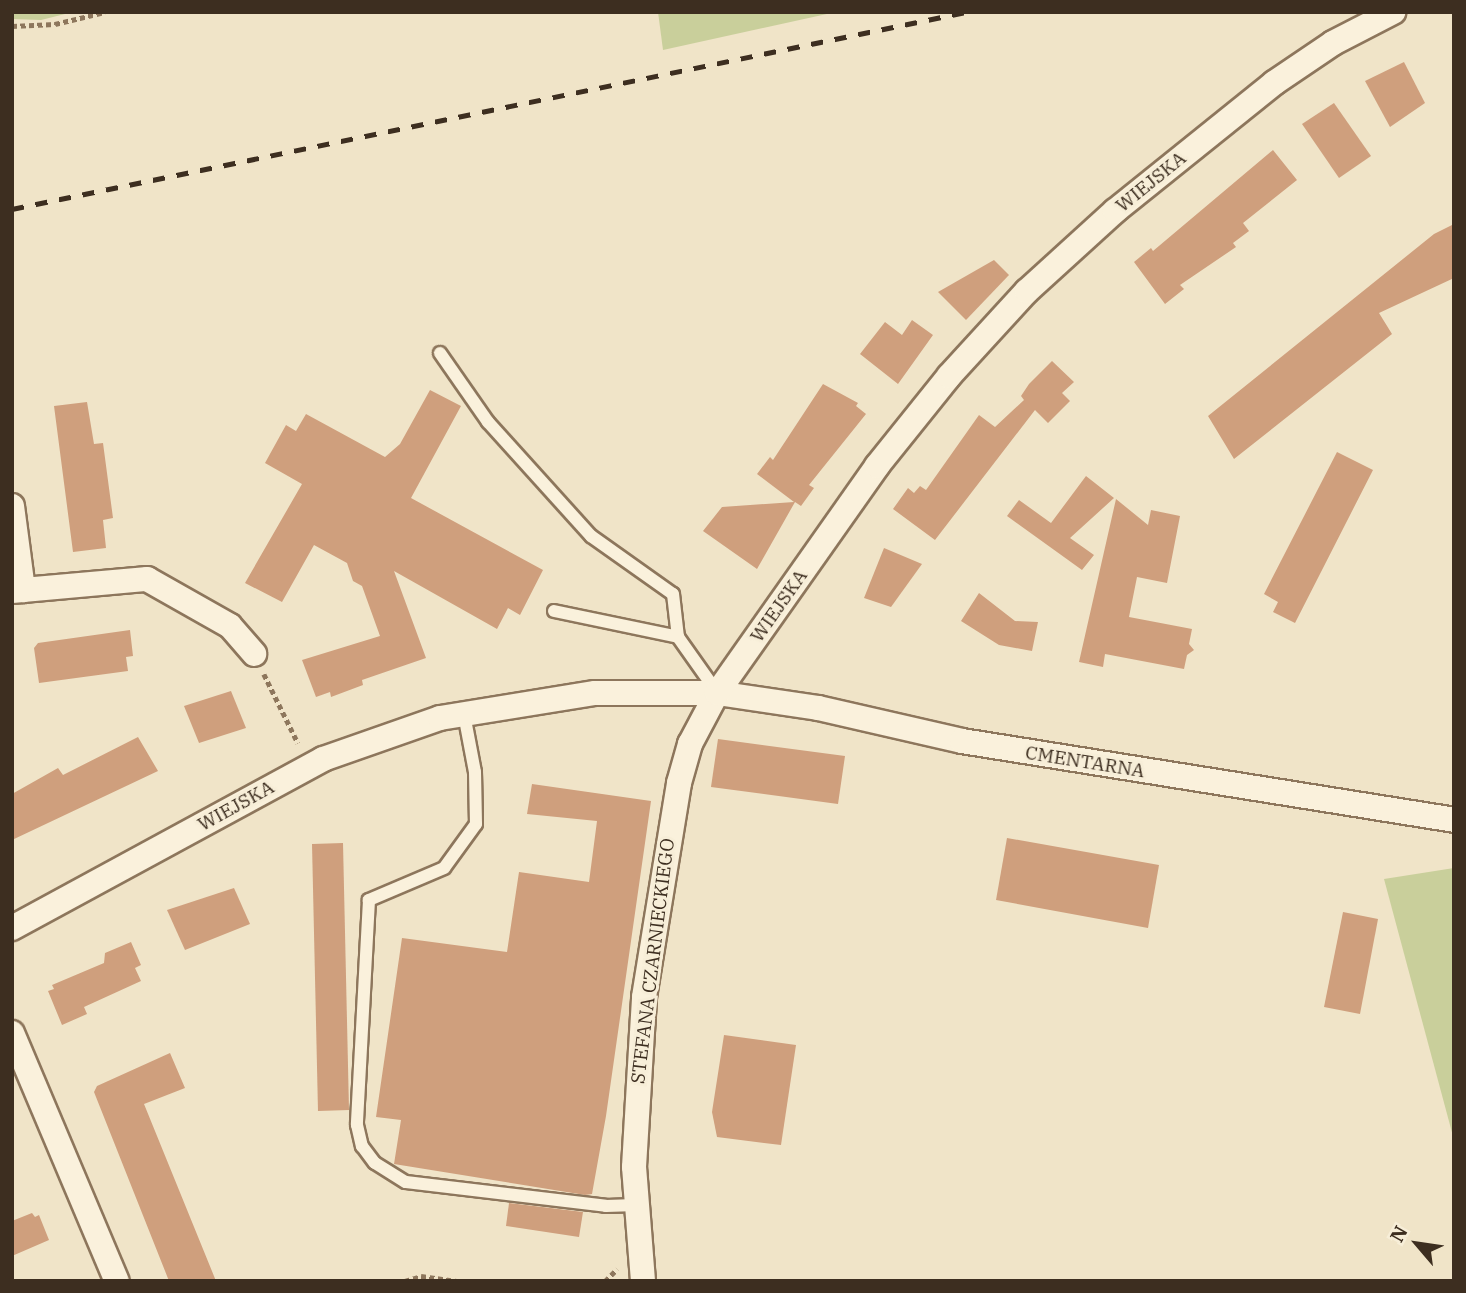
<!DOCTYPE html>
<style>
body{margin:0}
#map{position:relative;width:1466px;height:1293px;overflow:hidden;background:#f0e4c8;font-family:"IBM Plex Serif",serif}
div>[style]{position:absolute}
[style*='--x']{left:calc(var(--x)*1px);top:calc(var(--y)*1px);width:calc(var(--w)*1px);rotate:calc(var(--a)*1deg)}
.green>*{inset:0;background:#c9cf9b}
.building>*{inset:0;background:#cf9f7d}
.path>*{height:4.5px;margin-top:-2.25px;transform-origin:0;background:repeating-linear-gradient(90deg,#8d765c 0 5px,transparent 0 8.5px)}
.roads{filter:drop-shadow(2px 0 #8d765c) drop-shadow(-2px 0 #8d765c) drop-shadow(0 2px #8d765c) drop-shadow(0 -2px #8d765c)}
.service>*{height:12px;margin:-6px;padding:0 6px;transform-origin:6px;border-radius:6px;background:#faf1dc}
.minor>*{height:24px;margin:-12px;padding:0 12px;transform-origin:12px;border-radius:12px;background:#faf1dc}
.rail>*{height:5px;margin-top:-2.5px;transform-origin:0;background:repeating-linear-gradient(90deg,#3d2e20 0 12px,transparent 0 24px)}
span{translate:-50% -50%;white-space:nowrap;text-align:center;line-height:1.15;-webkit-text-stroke:6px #f7eed8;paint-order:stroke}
.street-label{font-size:19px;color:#3d2e20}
.frame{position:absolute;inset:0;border:14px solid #3d2e20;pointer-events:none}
.north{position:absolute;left:1382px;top:1209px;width:70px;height:70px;-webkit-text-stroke:5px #f7eed8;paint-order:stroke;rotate:299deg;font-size:19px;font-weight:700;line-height:28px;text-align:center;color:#3d2e20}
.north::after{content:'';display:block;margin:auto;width:24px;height:32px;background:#3d2e20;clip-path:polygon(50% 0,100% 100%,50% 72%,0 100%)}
</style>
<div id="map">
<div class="green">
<div style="clip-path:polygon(12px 12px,73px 12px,41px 20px,12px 19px)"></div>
<div style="clip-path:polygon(658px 12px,836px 12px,663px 50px)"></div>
<div style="clip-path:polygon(1454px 868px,1454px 1140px,1384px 879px)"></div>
</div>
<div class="building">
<div style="clip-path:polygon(1404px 62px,1425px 103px,1390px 127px,1365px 81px)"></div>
<div style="clip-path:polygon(1334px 103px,1371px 156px,1339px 178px,1302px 124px)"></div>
<div style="clip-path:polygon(1273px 150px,1297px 180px,1243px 223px,1249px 231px,1233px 243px,1236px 247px,1180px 285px,1184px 289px,1165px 304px,1134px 262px,1151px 248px,1153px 251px)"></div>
<div style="clip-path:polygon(1454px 224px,1454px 278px,1379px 313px,1392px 334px,1234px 459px,1208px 416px,1434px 234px)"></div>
<div style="clip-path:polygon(994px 260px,1009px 275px,966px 320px,938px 292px)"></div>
<div style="clip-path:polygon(912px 320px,933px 335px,898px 384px,860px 354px,885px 322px,902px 335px)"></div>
<div style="clip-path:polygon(1052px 361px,1074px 382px,1062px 393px,1070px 401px,1048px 423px,1035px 410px,935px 540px,893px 509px,908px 488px,914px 493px,920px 486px,926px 490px,979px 415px,995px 427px,1024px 400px,1021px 396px,1029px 384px)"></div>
<div style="clip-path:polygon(823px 384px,858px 403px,856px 406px,866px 414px,809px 485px,814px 488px,801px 506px,795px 502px,757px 569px,703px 531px,722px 507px,794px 502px,757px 474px,770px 457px,773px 460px)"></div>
<div style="clip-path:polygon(430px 390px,461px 406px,411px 498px,543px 570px,520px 615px,508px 608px,497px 629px,394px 571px,426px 658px,362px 680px,363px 685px,331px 697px,330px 692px,316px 697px,302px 660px,380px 636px,362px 586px,353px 581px,347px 563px,314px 545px,282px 602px,245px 583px,302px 484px,265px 463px,286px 425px,296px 431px,306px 414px,385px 457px,400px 444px)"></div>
<div style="clip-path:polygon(87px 402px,94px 444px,103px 443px,113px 518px,103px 520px,106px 548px,73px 552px,54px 406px)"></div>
<div style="clip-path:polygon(1337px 452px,1373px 470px,1295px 623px,1273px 612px,1278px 602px,1264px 594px)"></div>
<div style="clip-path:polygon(1086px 476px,1114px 498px,1070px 538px,1094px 555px,1082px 570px,1007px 516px,1019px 500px,1051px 523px)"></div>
<div style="clip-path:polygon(1116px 499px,1148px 525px,1151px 510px,1180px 516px,1167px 583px,1137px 577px,1129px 617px,1192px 629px,1189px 644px,1194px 650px,1187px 655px,1184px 669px,1105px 654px,1103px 667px,1079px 662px)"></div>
<div style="clip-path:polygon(884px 548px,922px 564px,891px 607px,864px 598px)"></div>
<div style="clip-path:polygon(979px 593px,1015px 621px,1038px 622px,1032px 651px,999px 645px,961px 621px)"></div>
<div style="clip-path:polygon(130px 630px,133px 656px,126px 657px,128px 671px,39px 683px,34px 648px,38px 643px)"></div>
<div style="clip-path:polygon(231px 691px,246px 728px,199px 743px,184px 706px)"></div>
<div style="clip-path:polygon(138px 737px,158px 771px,12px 840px,12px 794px,58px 768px,63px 775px)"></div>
<div style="clip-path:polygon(718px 739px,845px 756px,838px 804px,711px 787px)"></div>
<div style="clip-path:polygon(532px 784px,651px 801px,606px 1116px,592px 1194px,585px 1195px,394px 1164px,401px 1120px,376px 1117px,402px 938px,507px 952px,519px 872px,589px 882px,597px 821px,527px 814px)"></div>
<div style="clip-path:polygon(1007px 838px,1159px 865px,1148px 928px,996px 900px)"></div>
<div style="clip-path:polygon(343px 843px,349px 1110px,318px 1111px,312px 844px)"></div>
<div style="clip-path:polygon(234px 888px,250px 924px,185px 950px,167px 910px)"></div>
<div style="clip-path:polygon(1343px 912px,1378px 919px,1360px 1014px,1324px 1007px)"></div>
<div style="clip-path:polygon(131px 942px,141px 965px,135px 968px,141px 981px,84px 1007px,87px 1014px,62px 1025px,48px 991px,54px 989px,52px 985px,104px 963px,105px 953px)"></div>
<div style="clip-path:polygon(724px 1035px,796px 1045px,781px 1145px,717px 1137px,712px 1112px)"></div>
<div style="clip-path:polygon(170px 1053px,185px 1088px,144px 1104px,216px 1281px,169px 1281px,94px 1092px,97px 1086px)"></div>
<div style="clip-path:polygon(509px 1203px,583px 1212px,579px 1237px,506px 1226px)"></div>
<div style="clip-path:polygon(32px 1213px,35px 1217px,39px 1215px,49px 1240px,12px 1256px,12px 1221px)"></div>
</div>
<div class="path">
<div style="--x:12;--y:26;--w:43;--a:-2.7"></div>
<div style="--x:55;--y:24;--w:51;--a:-13.5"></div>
<div style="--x:264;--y:674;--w:77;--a:63.8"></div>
<div style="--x:405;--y:1281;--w:17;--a:-17"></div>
<div style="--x:421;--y:1276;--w:36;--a:8"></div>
<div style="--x:605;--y:1281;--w:17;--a:-45"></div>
</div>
<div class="roads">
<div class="service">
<div style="--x:440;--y:353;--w:84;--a:55.2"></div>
<div style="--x:488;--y:422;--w:154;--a:47.9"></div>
<div style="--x:591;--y:536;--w:100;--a:35.3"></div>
<div style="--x:673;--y:594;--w:43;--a:83.4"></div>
<div style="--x:678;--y:637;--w:67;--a:54.7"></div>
<div style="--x:554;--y:611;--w:127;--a:11.8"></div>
<div style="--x:464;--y:714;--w:59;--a:79.3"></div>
<div style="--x:475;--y:772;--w:52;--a:88.9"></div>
<div style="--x:476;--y:824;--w:54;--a:126"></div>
<div style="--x:444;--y:868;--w:82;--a:156.9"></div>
<div style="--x:369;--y:900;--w:225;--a:93.1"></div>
<div style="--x:357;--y:1125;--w:22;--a:77"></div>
<div style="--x:362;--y:1146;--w:21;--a:53"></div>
<div style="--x:375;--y:1163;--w:36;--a:32"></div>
<div style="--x:406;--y:1182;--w:201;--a:6.8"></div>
<div style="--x:606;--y:1206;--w:30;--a:-2"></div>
</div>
<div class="minor">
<div style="--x:12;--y:506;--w:85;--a:82.5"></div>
<div style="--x:12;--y:591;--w:136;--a:-5.1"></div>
<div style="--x:147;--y:579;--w:95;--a:29.5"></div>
<div style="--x:230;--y:626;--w:37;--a:49"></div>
<div style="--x:12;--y:928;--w:354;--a:-28.5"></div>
<div style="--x:323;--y:759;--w:124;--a:-19.3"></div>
<div style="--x:440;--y:718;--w:157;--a:-9.2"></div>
<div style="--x:595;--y:693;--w:122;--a:0"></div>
<div style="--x:717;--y:693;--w:102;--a:8.4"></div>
<div style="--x:818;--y:708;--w:148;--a:12.9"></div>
<div style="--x:962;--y:741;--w:498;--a:9.1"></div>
<div style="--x:12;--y:1033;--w:269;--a:67.1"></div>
<div style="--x:643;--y:1281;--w:114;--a:-94.5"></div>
<div style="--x:634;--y:1167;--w:170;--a:-86.6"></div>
<div style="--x:644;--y:997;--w:217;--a:-80.7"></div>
<div style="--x:679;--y:783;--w:41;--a:-74.2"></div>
<div style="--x:690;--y:744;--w:58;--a:-62.1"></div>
<div style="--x:717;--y:693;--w:278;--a:-54.8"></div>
<div style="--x:877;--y:466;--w:115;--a:-51.3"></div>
<div style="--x:949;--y:376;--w:115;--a:-47.5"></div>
<div style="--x:1027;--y:291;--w:119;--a:-42.3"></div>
<div style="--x:1115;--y:211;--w:204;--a:-38.8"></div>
<div style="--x:1274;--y:83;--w:71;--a:-34.1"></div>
<div style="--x:1333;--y:43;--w:68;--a:-27.3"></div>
</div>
</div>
<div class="rail">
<div style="--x:12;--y:209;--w:974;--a:-11.67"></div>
</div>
<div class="street-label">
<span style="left:1151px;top:182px;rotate:-39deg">WIEJSKA</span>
<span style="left:779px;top:606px;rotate:-55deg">WIEJSKA</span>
<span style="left:1085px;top:762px;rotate:9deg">CMENTARNA</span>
<span style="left:236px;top:806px;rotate:-29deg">WIEJSKA</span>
<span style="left:653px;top:961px;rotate:-83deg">STEFANA CZARNIECKIEGO</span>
</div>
<div class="frame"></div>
<div class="north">N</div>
</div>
